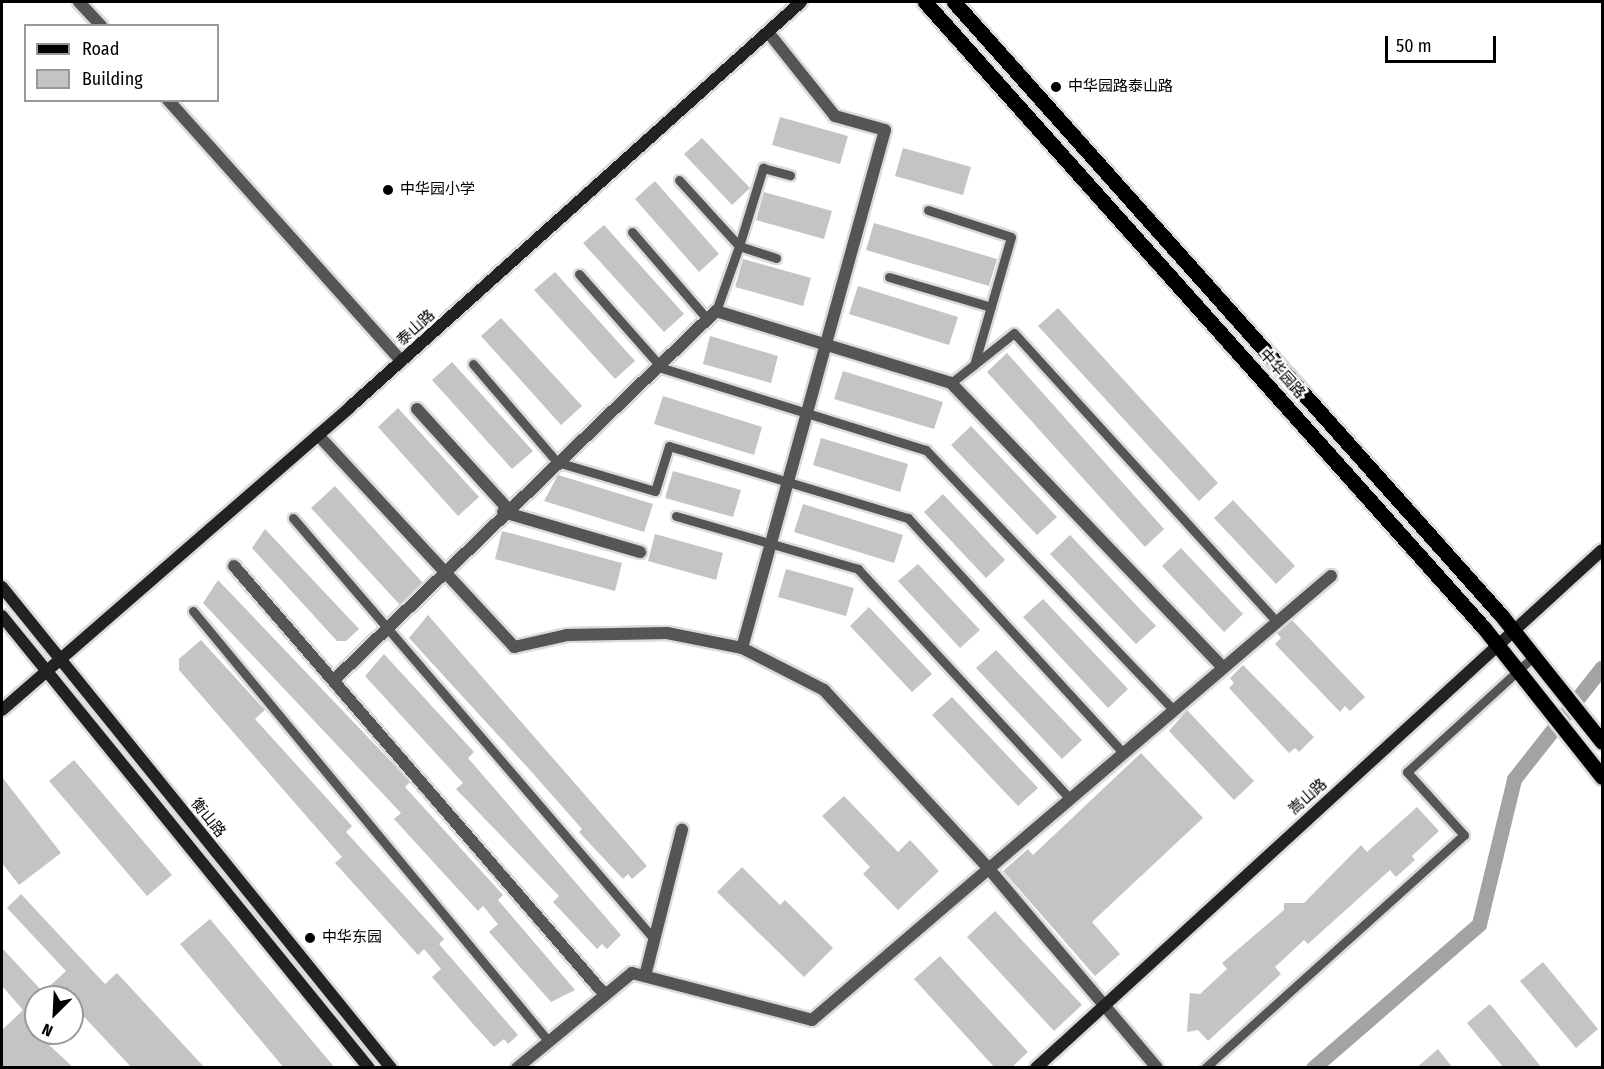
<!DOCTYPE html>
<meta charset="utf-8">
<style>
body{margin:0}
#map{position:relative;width:1604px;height:1069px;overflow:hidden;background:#fff;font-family:"Fira Sans Condensed","Noto Sans SC",sans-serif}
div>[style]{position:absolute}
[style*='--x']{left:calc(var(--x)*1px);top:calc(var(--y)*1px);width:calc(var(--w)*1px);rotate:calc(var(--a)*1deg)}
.canal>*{height:15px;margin:-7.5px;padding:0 7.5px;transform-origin:7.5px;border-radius:7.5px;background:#a3a3a3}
.building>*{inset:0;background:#c4c4c4}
.roads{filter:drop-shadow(2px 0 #dbdbdb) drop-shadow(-2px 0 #dbdbdb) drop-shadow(0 2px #dbdbdb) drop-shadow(0 -2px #dbdbdb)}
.lane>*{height:9px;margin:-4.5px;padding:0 4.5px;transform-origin:4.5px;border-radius:4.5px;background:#555}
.street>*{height:12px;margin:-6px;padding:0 6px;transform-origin:6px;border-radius:6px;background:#555}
.secondary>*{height:12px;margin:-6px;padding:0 6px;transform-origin:6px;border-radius:6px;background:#222}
.primary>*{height:15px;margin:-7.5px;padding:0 7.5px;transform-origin:7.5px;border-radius:7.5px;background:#000}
.dots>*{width:16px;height:16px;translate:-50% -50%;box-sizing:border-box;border:3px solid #fff;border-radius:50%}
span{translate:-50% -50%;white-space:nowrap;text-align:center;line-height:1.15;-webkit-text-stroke:5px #fff;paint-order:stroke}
.poi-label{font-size:15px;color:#000}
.left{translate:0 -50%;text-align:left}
.street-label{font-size:15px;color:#000}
.frame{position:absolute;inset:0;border:3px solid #000;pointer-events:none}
.legend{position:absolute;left:24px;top:24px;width:195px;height:78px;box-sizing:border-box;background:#fff;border:2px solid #999;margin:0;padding:8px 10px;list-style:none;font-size:18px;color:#000}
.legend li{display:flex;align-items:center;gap:12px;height:30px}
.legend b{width:30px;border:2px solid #999}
.north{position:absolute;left:24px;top:985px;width:60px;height:60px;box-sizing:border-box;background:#fff;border:2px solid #999;border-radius:50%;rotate:204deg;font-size:16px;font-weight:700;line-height:24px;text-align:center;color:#000}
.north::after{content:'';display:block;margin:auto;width:21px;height:27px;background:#000;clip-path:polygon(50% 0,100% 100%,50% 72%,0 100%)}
.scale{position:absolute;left:1385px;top:36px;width:111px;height:27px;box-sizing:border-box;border:3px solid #000;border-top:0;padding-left:8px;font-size:18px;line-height:21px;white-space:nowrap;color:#000;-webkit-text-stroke:4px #fff;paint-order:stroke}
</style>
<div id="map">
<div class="canal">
<div style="--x:1313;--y:1068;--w:220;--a:-40.9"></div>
<div style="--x:1479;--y:924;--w:149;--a:-76.4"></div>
<div style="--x:1514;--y:779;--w:142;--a:-51.8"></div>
</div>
<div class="building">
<div style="clip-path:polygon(780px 117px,848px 136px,840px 164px,772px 145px)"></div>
<div style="clip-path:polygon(702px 138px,750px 188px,732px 205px,684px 154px)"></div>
<div style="clip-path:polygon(903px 148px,971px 167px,963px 195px,895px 176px)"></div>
<div style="clip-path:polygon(655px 181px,719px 254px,699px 272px,635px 199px)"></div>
<div style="clip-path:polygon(764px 192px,832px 211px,824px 239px,756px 220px)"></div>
<div style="clip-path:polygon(874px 223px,997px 259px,989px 286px,866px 250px)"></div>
<div style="clip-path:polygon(604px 225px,684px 314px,664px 332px,583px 243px)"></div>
<div style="clip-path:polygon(743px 259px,811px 278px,803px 306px,735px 287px)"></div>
<div style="clip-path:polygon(555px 272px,635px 361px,615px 379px,534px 290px)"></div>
<div style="clip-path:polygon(858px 286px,958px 317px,949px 345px,849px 314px)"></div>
<div style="clip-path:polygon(1058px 308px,1218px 483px,1199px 501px,1038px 326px)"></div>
<div style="clip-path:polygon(501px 318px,582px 406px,561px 425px,481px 336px)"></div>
<div style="clip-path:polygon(710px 336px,778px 356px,771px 383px,703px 364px)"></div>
<div style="clip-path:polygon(1007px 353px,1164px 529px,1145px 547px,987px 372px)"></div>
<div style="clip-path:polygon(452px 362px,533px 451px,512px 469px,432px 380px)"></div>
<div style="clip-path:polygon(843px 371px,943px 402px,934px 429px,834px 399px)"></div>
<div style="clip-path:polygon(663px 396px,762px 427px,754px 455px,654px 424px)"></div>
<div style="clip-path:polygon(398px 408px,479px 497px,458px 516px,378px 427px)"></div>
<div style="clip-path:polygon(971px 426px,1057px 517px,1037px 535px,951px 445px)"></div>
<div style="clip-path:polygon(821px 438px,908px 464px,900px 492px,813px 465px)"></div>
<div style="clip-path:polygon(673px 471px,741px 490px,733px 517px,665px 498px)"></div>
<div style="clip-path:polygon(558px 475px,653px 504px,644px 532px,544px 501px)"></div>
<div style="clip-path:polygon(335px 486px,423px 583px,400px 605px,311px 508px)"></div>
<div style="clip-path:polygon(943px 494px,1005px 560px,986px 578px,924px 512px)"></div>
<div style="clip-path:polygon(1233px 500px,1295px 566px,1276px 584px,1214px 518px)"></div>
<div style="clip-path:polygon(803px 504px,903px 535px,894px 563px,794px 532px)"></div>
<div style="clip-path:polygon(265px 529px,359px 629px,346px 641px,337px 641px,252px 548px)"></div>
<div style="clip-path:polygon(502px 531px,622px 563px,615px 591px,495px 559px)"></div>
<div style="clip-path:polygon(655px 534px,723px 553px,716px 580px,648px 561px)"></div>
<div style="clip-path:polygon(1070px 535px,1156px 626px,1136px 644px,1050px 554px)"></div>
<div style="clip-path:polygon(1181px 548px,1243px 614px,1224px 632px,1162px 566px)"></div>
<div style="clip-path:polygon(918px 564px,980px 630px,960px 648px,898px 581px)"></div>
<div style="clip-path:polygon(786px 569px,854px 588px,846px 616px,778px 597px)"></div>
<div style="clip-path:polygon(218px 580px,403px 774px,410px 782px,405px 787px,503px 895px,498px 900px,575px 990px,551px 1002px,505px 950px,489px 932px,498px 924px,483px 906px,478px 911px,394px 819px,401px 813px,203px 603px)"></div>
<div style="clip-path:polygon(1043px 599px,1128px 689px,1108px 708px,1023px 617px)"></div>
<div style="clip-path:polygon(869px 607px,932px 674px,912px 692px,850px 626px)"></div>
<div style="clip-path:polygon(428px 615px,647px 866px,632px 879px,628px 874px,623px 879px,579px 832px,582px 829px,529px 769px,409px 638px)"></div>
<div style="clip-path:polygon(1292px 620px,1365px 697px,1350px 711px,1345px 706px,1340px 712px,1275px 644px,1281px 638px,1277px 633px)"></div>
<div style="clip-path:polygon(201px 640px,265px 710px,255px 719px,352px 826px,346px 832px,444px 939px,439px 944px,518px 1035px,508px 1044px,504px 1039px,494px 1047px,473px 1024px,432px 977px,441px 969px,424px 949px,418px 955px,335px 863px,342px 857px,179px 670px,179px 659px)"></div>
<div style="clip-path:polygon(996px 650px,1082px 740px,1062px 759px,976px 668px)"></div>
<div style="clip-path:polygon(384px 654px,474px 752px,468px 758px,621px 935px,607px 949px,602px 944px,597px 949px,553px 902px,559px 896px,456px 789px,463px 783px,365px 676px)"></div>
<div style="clip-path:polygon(1243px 665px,1314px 737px,1299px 752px,1295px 748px,1289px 753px,1229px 688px,1234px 683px,1230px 678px)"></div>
<div style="clip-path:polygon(952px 697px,1038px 788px,1018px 806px,932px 715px)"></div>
<div style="clip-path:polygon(1187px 710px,1254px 781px,1234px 800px,1169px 731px)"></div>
<div style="clip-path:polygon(1141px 753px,1203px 818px,1092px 922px,1120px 954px,1095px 976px,1003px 871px,1028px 849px,1033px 855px)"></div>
<div style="clip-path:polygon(74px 760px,172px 875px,147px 896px,49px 781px)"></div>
<div style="clip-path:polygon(2px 777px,61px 853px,19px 885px,2px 863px)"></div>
<div style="clip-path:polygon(844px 796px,898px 852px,910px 840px,939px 871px,898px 910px,863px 874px,870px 867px,822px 816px)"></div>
<div style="clip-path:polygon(1417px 807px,1439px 831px,1412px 856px,1415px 860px,1396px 877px,1390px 870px,1308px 944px,1304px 940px,1275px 967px,1281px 974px,1208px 1041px,1198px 1030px,1187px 1032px,1190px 993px,1200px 994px,1227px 969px,1222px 963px,1284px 910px,1284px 903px,1304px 903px,1361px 845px,1367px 852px)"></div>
<div style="clip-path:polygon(742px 867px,780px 905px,785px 900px,833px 948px,804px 977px,717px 892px)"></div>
<div style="clip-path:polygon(21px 894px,105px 984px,117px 973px,205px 1068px,132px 1068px,72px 1004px,72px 997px,36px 997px,36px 1033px,74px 1068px,2px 1068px,2px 1030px,23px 1010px,2px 986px,2px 948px,43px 992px,66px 971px,7px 908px)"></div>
<div style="clip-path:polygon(995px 911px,1082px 1005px,1054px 1031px,967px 937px)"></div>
<div style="clip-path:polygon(210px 919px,335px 1068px,284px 1068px,180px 944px)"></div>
<div style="clip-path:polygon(940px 956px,1028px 1052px,1011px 1068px,995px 1068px,914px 979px)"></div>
<div style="clip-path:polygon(1543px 962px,1598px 1029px,1576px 1048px,1520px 981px)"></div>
<div style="clip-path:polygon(1490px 1004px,1542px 1068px,1504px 1068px,1467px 1023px)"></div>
<div style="clip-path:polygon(1438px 1049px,1453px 1068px,1416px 1068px)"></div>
</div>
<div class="roads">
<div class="lane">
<div style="--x:679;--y:180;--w:89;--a:47.7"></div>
<div style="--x:739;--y:246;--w:82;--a:-72.9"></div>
<div style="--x:763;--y:168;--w:28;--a:15"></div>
<div style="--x:928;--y:210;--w:87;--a:18"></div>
<div style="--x:1011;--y:237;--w:133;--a:106.1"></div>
<div style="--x:632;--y:232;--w:116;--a:49.2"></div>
<div style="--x:579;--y:274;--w:125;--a:48.6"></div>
<div style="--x:662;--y:368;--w:276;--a:17.3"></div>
<div style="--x:926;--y:450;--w:359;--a:46.4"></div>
<div style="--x:889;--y:277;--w:106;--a:16.4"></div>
<div style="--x:716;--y:311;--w:69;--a:-70.5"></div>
<div style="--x:739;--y:246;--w:39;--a:18"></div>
<div style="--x:473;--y:364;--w:129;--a:49.4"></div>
<div style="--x:557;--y:462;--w:102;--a:16.5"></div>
<div style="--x:655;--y:491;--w:47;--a:-72.7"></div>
<div style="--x:669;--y:446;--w:250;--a:16.8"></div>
<div style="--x:908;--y:518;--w:319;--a:47.5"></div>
<div style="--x:951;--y:383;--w:80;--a:-38.4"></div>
<div style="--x:1014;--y:333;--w:391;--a:47.7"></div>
<div style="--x:676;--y:516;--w:190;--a:16.2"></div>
<div style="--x:858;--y:569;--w:313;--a:47.3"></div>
<div style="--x:293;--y:518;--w:555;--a:49.39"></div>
<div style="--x:193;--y:611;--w:559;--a:50.44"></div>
<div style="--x:1205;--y:1068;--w:348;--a:-42"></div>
<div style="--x:1464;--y:835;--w:85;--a:-132.1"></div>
<div style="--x:1407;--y:772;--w:172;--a:-42.4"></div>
</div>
<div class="street">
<div style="--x:79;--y:2;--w:33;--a:47"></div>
<div style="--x:168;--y:100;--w:350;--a:48.2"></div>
<div style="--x:417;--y:409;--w:134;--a:47.7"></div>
<div style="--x:318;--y:435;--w:289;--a:47.2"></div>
<div style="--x:514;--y:647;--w:54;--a:-12.8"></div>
<div style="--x:567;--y:635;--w:100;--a:-1.1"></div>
<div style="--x:667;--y:633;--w:76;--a:11.3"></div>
<div style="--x:742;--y:648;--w:92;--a:27.1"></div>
<div style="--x:824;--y:690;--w:243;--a:47.3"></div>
<div style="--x:989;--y:869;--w:260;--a:49.8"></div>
<div style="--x:503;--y:512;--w:143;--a:16.3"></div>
<div style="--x:234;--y:566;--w:567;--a:49.15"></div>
<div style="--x:742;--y:648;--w:537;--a:-74.57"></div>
<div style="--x:885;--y:130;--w:52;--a:-164.4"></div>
<div style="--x:835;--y:116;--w:107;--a:-128.6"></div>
<div style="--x:334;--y:680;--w:531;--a:-44.01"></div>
<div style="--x:716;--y:311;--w:246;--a:17"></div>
<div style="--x:951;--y:383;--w:394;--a:46.3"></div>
<div style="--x:645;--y:976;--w:151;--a:-75.8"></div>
<div style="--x:517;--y:1068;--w:149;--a:-39.6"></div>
<div style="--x:632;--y:973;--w:186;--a:14.6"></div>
<div style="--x:812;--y:1020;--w:683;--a:-40.55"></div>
</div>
<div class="secondary">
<div style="--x:2;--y:587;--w:619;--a:51.04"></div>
<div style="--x:2;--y:616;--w:582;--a:50.93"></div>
<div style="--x:2;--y:710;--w:461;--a:-41"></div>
<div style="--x:350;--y:407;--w:606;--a:-41.92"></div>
<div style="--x:1036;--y:1068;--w:767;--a:-42.46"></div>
</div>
<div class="primary">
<div style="--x:925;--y:2;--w:839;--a:48.24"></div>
<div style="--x:1484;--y:628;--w:190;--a:51.6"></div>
<div style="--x:954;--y:2;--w:822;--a:48.26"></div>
<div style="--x:1501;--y:615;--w:162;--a:51.5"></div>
</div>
</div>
<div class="dots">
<div style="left:1056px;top:87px;background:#000"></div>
<div style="left:388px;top:190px;background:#000"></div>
<div style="left:310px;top:938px;background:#000"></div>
</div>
<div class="poi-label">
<span class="left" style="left:1068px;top:87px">中华园路泰山路</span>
<span class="left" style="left:400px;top:190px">中华园小学</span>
<span class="left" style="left:322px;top:938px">中华东园</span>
</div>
<div class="street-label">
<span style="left:416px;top:328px;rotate:-42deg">泰山路</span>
<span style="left:1282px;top:374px;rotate:48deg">中华园路</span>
<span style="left:1308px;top:797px;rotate:-42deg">嵩山路</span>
<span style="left:208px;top:818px;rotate:51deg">衡山路</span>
</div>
<div class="frame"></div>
<ul class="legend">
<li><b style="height:8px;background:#000"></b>Road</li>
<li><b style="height:16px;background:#c4c4c4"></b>Building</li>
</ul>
<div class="north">N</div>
<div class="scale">50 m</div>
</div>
